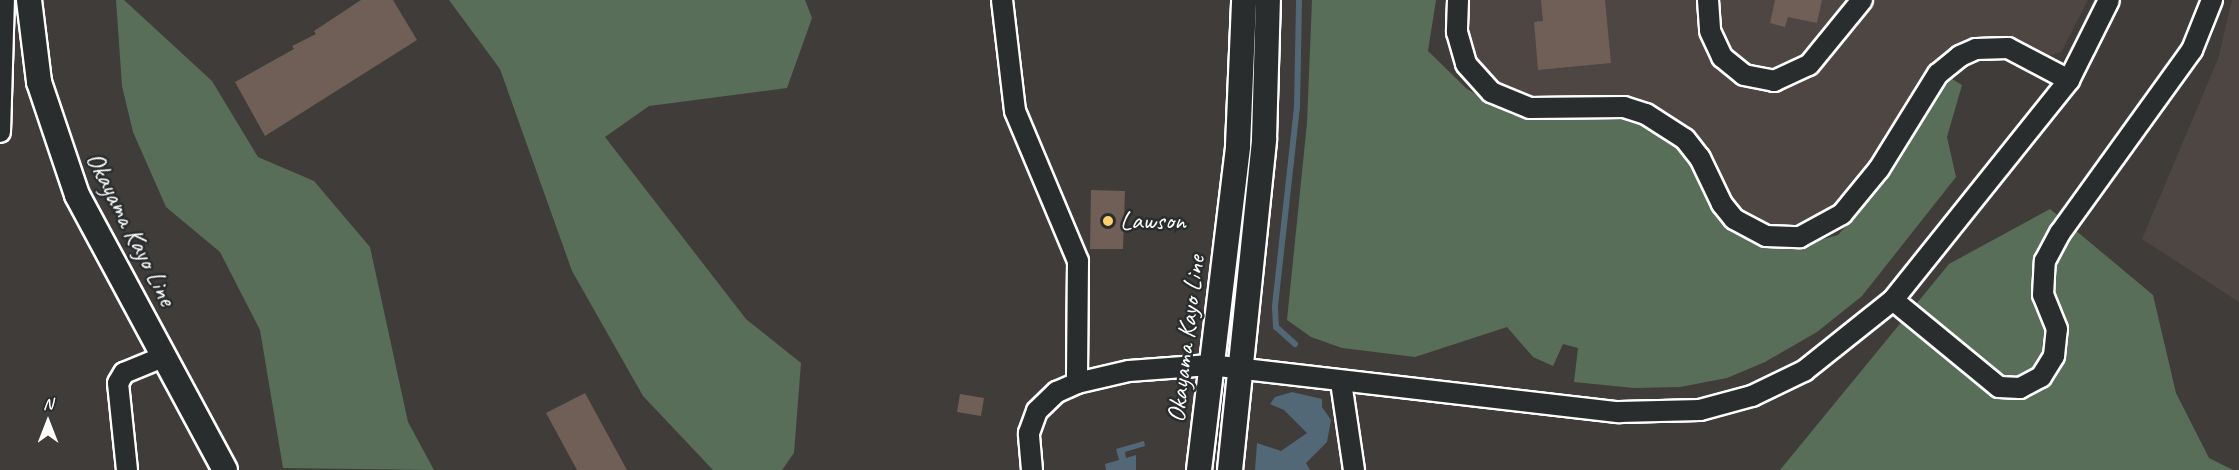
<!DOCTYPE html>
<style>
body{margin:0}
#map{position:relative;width:2239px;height:470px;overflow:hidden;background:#3f3c3a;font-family:Caveat,sans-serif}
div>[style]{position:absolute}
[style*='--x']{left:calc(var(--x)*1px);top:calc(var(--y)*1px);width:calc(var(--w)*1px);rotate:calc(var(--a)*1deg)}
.built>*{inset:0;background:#4d4642}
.green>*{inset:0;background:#596e59}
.water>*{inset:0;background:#526876}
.stream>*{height:6px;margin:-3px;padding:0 3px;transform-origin:3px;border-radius:3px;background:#526876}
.building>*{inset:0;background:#6f5f56}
.roads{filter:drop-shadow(2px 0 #fff) drop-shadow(-2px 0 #fff) drop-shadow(0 2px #fff) drop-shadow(0 -2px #fff)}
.minor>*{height:20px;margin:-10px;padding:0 10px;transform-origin:10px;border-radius:10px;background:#2a2d2e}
.major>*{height:24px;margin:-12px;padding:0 12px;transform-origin:12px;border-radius:12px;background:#2a2d2e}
.dots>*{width:16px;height:16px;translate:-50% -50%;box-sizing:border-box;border:3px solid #2a2d2e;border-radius:50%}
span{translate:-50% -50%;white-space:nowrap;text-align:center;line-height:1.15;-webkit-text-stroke:5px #2a2d2e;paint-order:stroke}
.poi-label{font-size:26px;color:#fff}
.left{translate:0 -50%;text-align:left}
.street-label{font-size:26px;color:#fff}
.north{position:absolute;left:18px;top:392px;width:60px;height:60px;-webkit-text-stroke:4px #2a2d2e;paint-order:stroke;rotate:0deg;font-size:16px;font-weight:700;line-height:24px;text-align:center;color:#fff}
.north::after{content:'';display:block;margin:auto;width:21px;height:27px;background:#fff;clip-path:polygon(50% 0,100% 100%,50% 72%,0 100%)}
</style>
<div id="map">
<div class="built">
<div style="clip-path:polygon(1467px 0,2088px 0,2061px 52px,2048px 56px,2001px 37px,1976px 38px,1940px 57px,1922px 75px,1852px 190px,1822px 218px,1795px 229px,1776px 229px,1735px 207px,1716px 163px,1693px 134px,1661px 111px,1633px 100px,1527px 99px,1504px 91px,1486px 76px,1470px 48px)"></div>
<div style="clip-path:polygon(2232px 0,2239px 0,2239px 302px,2142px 239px,2218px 59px)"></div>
</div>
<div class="green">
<div style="clip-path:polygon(116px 0,124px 0,212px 81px,258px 157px,314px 181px,370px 247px,408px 422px,434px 470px,283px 468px,260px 330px,220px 252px,166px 207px,133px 132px,122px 86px)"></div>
<div style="clip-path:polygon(449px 0,805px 0,812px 18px,787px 88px,649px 106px,605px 137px,746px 319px,801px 363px,794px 453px,782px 470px,713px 470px,643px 396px,572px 271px,500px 69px)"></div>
<div style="clip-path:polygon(1312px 0,1436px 0,1428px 51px,1467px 89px,1512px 115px,1625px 119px,1661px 133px,1689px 161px,1714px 213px,1740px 236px,1787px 249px,1838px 235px,1888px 178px,1947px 76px,1962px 85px,1947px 137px,1956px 177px,1862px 296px,1817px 332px,1765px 362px,1727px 378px,1680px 387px,1634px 388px,1574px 382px,1578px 348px,1563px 344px,1553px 366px,1533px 357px,1507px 327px,1415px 357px,1342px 348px,1311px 337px,1287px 320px,1307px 123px)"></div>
<div style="clip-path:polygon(2050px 209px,2153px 295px,2176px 393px,2209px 458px,2233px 470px,1780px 470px,1949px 264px)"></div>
</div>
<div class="water">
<div style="clip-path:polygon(1292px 392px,1322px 399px,1322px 407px,1331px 420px,1327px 442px,1306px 463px,1310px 470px,1255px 470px,1257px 443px,1281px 451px,1307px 433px,1284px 410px,1270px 404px,1275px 397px)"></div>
<div style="clip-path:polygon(1144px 441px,1145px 446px,1125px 452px,1126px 458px,1136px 455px,1136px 470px,1106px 470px,1105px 464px,1119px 460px,1116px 449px)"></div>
</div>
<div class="stream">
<div style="--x:1295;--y:344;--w:25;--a:-138"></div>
<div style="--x:1276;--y:327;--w:21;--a:-93"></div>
<div style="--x:1275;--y:306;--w:200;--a:-83.7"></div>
<div style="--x:1297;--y:107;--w:107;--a:-88.9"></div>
</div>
<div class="building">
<div style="clip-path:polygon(361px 0,393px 0,417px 40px,265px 136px,235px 82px,294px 49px,292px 46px,316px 34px,314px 31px)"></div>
<div style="clip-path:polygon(1541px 0,1605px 0,1611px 63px,1538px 70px,1534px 22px,1543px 21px)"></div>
<div style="clip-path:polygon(1775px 0,1822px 0,1817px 23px,1788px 17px,1785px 27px,1770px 23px)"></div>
<div style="clip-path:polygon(1091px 190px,1125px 191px,1123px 249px,1090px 249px)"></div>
<div style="clip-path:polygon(585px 393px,627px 470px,577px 470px,546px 413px)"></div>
<div style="clip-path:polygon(960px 394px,984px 398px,981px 416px,957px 412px)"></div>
</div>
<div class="roads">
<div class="minor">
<div style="--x:1002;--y:0;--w:112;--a:83.3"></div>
<div style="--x:1015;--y:111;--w:163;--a:67.2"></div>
<div style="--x:1078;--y:261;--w:122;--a:90.5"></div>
<div style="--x:1458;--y:0;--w:32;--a:92"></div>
<div style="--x:1457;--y:32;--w:33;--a:74"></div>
<div style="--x:1466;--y:64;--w:38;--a:48"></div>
<div style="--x:1491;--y:92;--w:42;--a:22.3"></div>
<div style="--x:1530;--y:108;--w:94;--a:-0.6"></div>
<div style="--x:1624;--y:107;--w:23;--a:18"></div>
<div style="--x:1646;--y:114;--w:46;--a:32.7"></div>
<div style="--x:1685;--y:139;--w:24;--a:52"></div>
<div style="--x:1700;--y:158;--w:51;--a:64.4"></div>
<div style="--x:1722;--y:204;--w:19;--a:51"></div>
<div style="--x:1734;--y:219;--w:36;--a:28"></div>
<div style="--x:1766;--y:236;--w:34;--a:2"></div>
<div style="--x:1800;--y:237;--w:48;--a:-28.7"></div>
<div style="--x:1842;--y:214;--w:58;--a:-50.6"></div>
<div style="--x:1879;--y:169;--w:112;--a:-58.2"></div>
<div style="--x:1938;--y:74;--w:28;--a:-39"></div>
<div style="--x:1960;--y:56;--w:17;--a:-24"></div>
<div style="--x:1976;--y:49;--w:32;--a:-2"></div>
<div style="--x:2008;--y:48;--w:69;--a:27.7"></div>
<div style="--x:1708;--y:0;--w:31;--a:86"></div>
<div style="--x:1710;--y:31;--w:29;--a:65"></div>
<div style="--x:1722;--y:57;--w:28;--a:39"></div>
<div style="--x:1744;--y:75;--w:31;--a:11"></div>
<div style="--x:1774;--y:81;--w:38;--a:-25"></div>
<div style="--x:1809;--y:65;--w:84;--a:-50.8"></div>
<div style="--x:0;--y:132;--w:132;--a:-88.3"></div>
<div style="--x:1893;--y:300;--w:137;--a:39.4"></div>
<div style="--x:1999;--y:387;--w:21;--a:3"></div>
<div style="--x:2020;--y:388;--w:24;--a:-28"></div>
<div style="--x:2041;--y:377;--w:25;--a:-58"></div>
<div style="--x:2054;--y:356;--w:27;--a:-84"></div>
<div style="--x:2057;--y:329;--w:37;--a:-112"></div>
<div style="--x:2043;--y:295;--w:34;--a:-87"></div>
<div style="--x:2045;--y:261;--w:32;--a:-62"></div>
<div style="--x:2060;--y:233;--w:226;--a:-54.2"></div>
<div style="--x:2192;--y:50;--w:54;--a:-68.2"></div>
<div style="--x:1341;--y:382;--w:89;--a:81.6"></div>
<div style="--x:127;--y:470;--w:87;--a:-95.9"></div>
<div style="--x:118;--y:383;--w:12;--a:-59"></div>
<div style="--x:124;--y:373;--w:44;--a:-22.5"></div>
<div style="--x:1032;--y:470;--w:37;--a:-95"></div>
<div style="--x:1029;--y:433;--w:23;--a:-70"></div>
<div style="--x:1037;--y:411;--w:28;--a:-44"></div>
<div style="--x:1057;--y:392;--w:22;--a:-24"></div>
<div style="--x:1077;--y:383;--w:53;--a:-13"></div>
<div style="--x:1129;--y:371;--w:81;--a:-4.2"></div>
<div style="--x:1210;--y:365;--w:412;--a:6.6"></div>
<div style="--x:1619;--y:412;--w:81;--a:-1.4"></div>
<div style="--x:1700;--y:410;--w:54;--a:-15.1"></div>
<div style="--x:1752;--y:396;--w:58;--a:-25.7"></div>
<div style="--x:1804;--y:371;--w:114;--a:-38.6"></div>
<div style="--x:1893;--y:300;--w:282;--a:-51.3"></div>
<div style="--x:2069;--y:80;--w:89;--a:-63.4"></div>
</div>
<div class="major">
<div style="--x:29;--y:0;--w:83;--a:83"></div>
<div style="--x:39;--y:82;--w:119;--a:71.4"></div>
<div style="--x:77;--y:195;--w:312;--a:61.7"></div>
<div style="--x:1199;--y:470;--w:326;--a:-83.1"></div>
<div style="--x:1238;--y:146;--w:146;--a:-87.6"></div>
<div style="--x:1230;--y:470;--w:333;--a:-84.1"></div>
<div style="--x:1264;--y:139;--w:139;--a:-88.4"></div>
</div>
</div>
<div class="dots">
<div style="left:1108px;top:221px;background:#ffd166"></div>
</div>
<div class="poi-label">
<span class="left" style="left:1120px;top:221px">Lawson</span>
</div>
<div class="street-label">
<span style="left:131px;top:229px;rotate:63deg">Okayama Kayo Line</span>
<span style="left:1186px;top:339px;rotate:-83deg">Okayama Kayo Line</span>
</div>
<div class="north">N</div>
</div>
